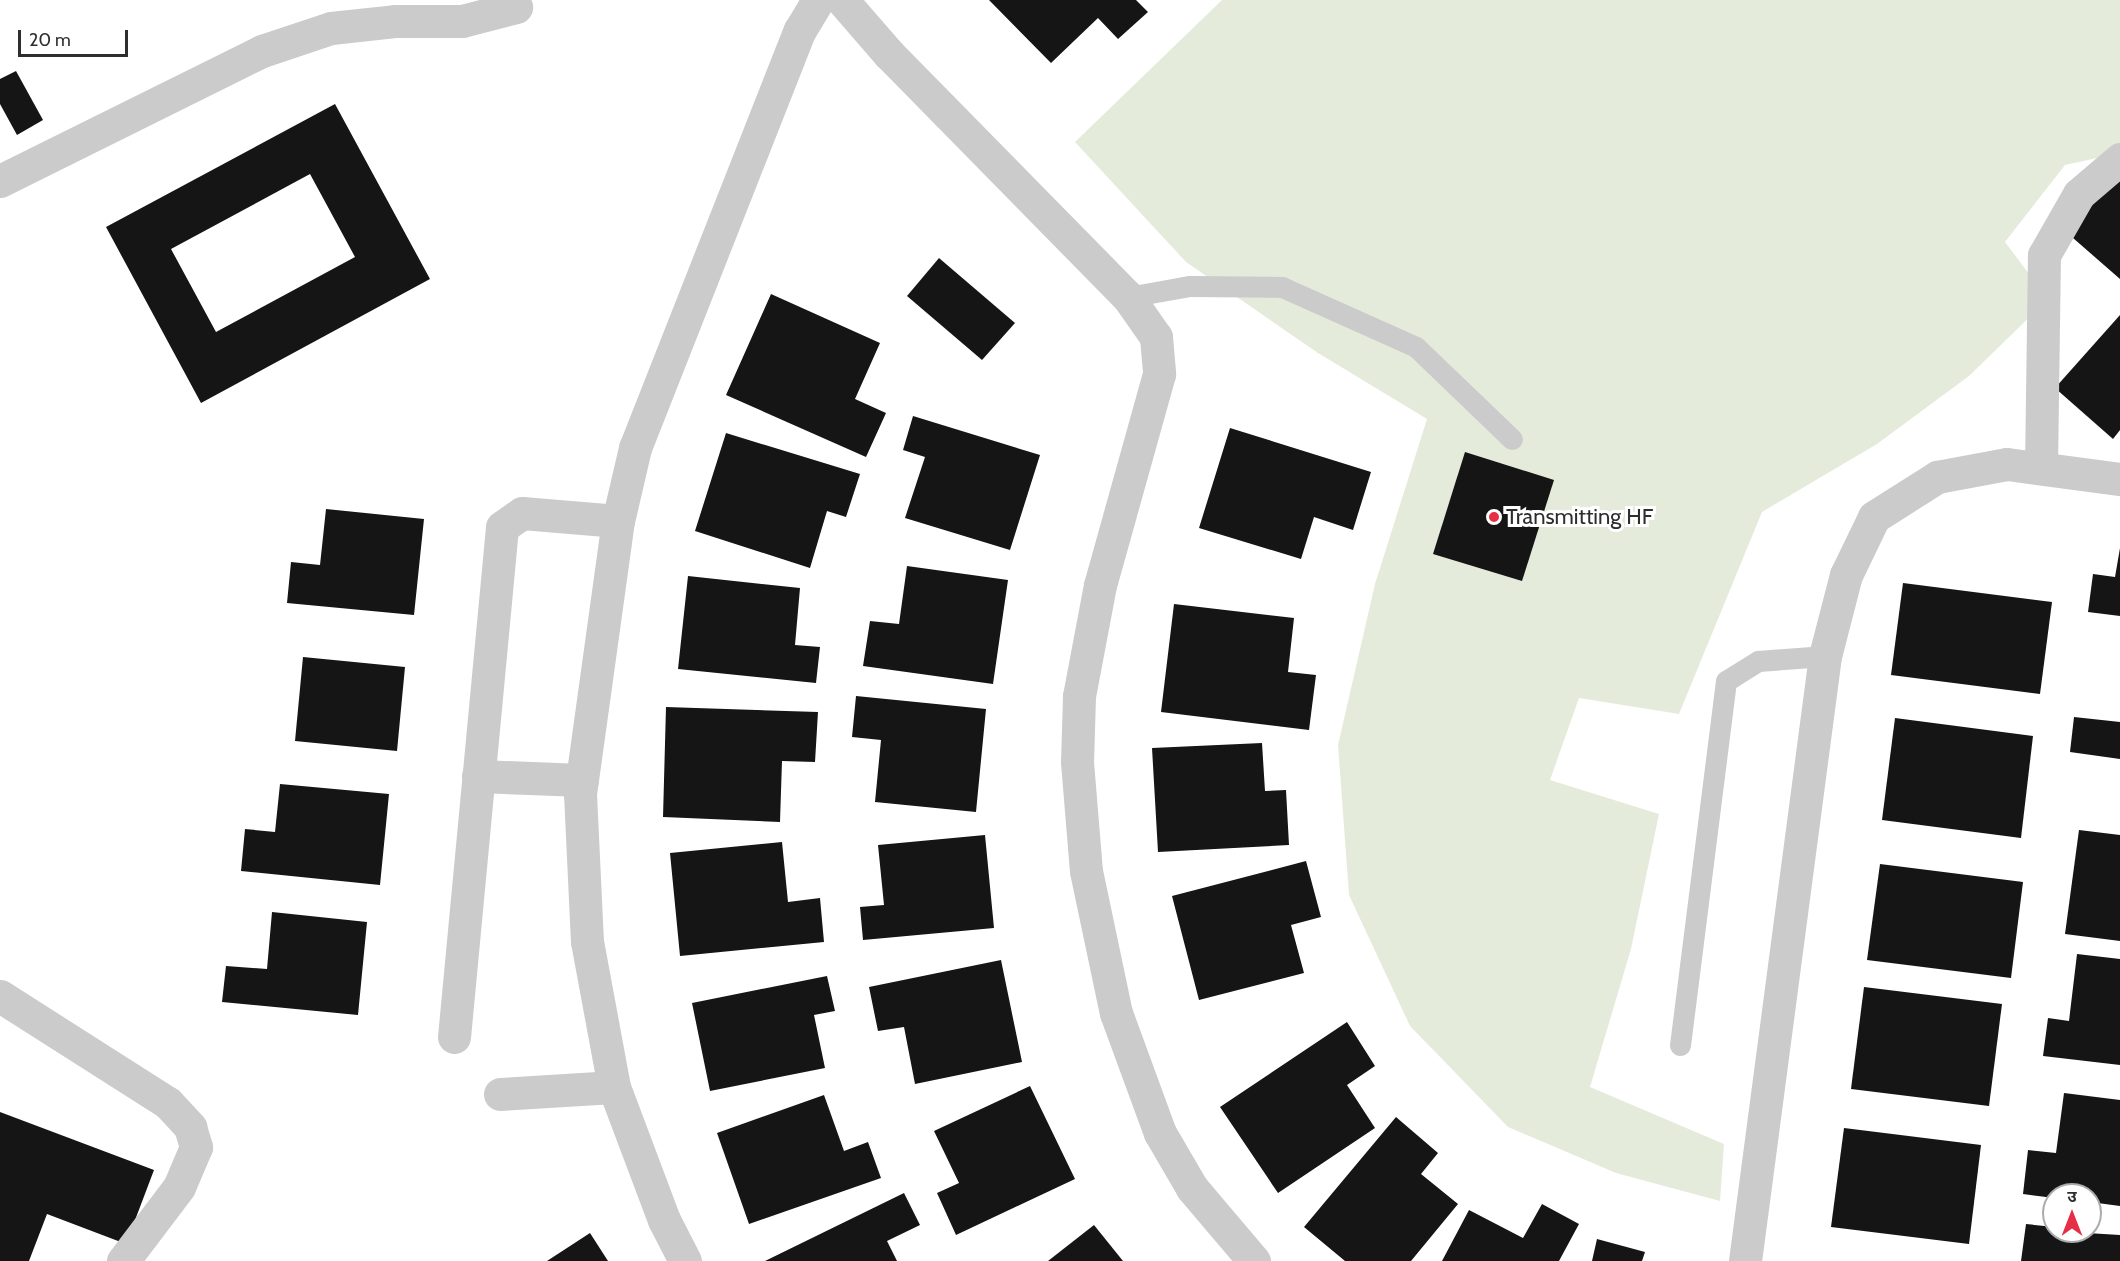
<!DOCTYPE html>
<meta charset="utf-8">
<style>
body{margin:0}
#map{position:relative;width:2120px;height:1261px;overflow:hidden;background:#fff;font-family:Cabin,"Noto Sans Devanagari",sans-serif}
div>[style]{position:absolute}
[style*='--x']{left:calc(var(--x)*1px);top:calc(var(--y)*1px);width:calc(var(--w)*1px);rotate:calc(var(--a)*1deg)}
.green>*{inset:0;background:#e5ebdb}
.building>*{inset:0;background:#151515}
.service>*{height:21px;margin:-10.5px;padding:0 10.5px;transform-origin:10.5px;border-radius:10.5px;background:#cbcbcb}
.minor>*{height:33px;margin:-16.5px;padding:0 16.5px;transform-origin:16.5px;border-radius:16.5px;background:#cbcbcb}
.dots>*{width:16px;height:16px;translate:-50% -50%;box-sizing:border-box;border:3px solid #fff;border-radius:50%}
span{translate:-50% -50%;white-space:nowrap;text-align:center;line-height:1.15;-webkit-text-stroke:6px #fff;paint-order:stroke}
.poi-label{font-size:22px;color:#2e2e2e}
.left{translate:0 -50%;text-align:left}
.north{position:absolute;left:2042px;top:1183px;width:60px;height:60px;box-sizing:border-box;background:#fff;border:2px solid #ababab;border-radius:50%;rotate:0deg;font-size:16px;font-weight:700;line-height:24px;text-align:center;color:#2e2e2e}
.north::after{content:'';display:block;margin:auto;width:21px;height:27px;background:#e62e47;clip-path:polygon(50% 0,100% 100%,50% 72%,0 100%)}
.scale{position:absolute;left:18px;top:30px;width:110px;height:27px;box-sizing:border-box;border:3px solid #2e2e2e;border-top:0;padding-left:8px;font-size:18px;line-height:21px;white-space:nowrap;color:#2e2e2e;-webkit-text-stroke:4px #fff;paint-order:stroke}
</style>
<div id="map">
<div class="green">
<div style="clip-path:polygon(1222px 0,2120px 0,2120px 153px,2065px 165px,2005px 242px,2048px 299px,1969px 376px,1877px 444px,1762px 512px,1679px 714px,1579px 698px,1550px 780px,1659px 814px,1631px 949px,1590px 1087px,1724px 1144px,1720px 1201px,1616px 1173px,1508px 1127px,1410px 1026px,1349px 895px,1338px 745px,1375px 584px,1427px 419px,1318px 353px,1186px 262px,1075px 142px)"></div>
</div>
<div class="building">
<div style="clip-path:polygon(989px 0,1136px 0,1148px 12px,1118px 39px,1098px 18px,1051px 63px)"></div>
<div style="clip-path:polygon(16px 71px,43px 120px,17px 135px,0 104px,0 79px)"></div>
<div style="clip-path:polygon(evenodd,335px 104px,430px 279px,201px 403px,106px 227px,335px 104px,310px 174px,355px 257px,216px 332px,171px 249px,310px 174px)"></div>
<div style="clip-path:polygon(2120px 172px,2120px 279px,2065px 231px)"></div>
<div style="clip-path:polygon(939px 258px,1015px 323px,982px 360px,907px 296px)"></div>
<div style="clip-path:polygon(771px 294px,880px 343px,855px 399px,886px 413px,866px 457px,726px 395px)"></div>
<div style="clip-path:polygon(2120px 315px,2120px 430px,2113px 439px,2055px 388px)"></div>
<div style="clip-path:polygon(913px 416px,1040px 455px,1010px 550px,905px 518px,925px 457px,903px 450px)"></div>
<div style="clip-path:polygon(1230px 428px,1371px 472px,1353px 530px,1314px 517px,1301px 559px,1199px 528px)"></div>
<div style="clip-path:polygon(726px 433px,860px 474px,846px 517px,827px 511px,810px 568px,695px 531px)"></div>
<div style="clip-path:polygon(1465px 452px,1554px 480px,1522px 581px,1433px 554px)"></div>
<div style="clip-path:polygon(326px 509px,424px 519px,414px 615px,287px 603px,291px 562px,320px 565px)"></div>
<div style="clip-path:polygon(2120px 548px,2120px 616px,2088px 612px,2093px 574px,2115px 577px)"></div>
<div style="clip-path:polygon(907px 566px,1008px 580px,993px 684px,863px 666px,870px 621px,899px 624px)"></div>
<div style="clip-path:polygon(688px 576px,800px 588px,795px 645px,820px 647px,816px 683px,678px 669px)"></div>
<div style="clip-path:polygon(1903px 583px,2052px 602px,2040px 694px,1891px 675px)"></div>
<div style="clip-path:polygon(1174px 604px,1294px 618px,1288px 672px,1316px 675px,1309px 730px,1161px 712px)"></div>
<div style="clip-path:polygon(303px 657px,405px 667px,397px 751px,295px 741px)"></div>
<div style="clip-path:polygon(856px 696px,986px 709px,976px 812px,875px 802px,881px 740px,852px 737px)"></div>
<div style="clip-path:polygon(666px 707px,818px 712px,815px 762px,782px 761px,780px 822px,663px 817px)"></div>
<div style="clip-path:polygon(2074px 717px,2120px 722px,2120px 759px,2070px 752px)"></div>
<div style="clip-path:polygon(1895px 718px,2033px 736px,2021px 838px,1882px 820px)"></div>
<div style="clip-path:polygon(1262px 743px,1265px 791px,1286px 790px,1289px 845px,1158px 852px,1152px 748px)"></div>
<div style="clip-path:polygon(280px 784px,389px 794px,380px 885px,241px 871px,245px 829px,275px 832px)"></div>
<div style="clip-path:polygon(2079px 830px,2120px 835px,2120px 941px,2065px 934px)"></div>
<div style="clip-path:polygon(985px 835px,994px 928px,863px 940px,860px 907px,884px 905px,878px 845px)"></div>
<div style="clip-path:polygon(782px 842px,788px 902px,820px 898px,824px 942px,680px 956px,670px 853px)"></div>
<div style="clip-path:polygon(1306px 861px,1321px 917px,1291px 925px,1304px 973px,1199px 1000px,1172px 896px)"></div>
<div style="clip-path:polygon(1880px 864px,2023px 882px,2011px 978px,1867px 960px)"></div>
<div style="clip-path:polygon(272px 912px,367px 922px,358px 1015px,222px 1002px,226px 966px,267px 969px)"></div>
<div style="clip-path:polygon(2077px 954px,2120px 959px,2120px 1065px,2043px 1056px,2048px 1018px,2069px 1021px)"></div>
<div style="clip-path:polygon(1001px 960px,1022px 1062px,915px 1084px,904px 1027px,878px 1031px,869px 987px)"></div>
<div style="clip-path:polygon(827px 976px,835px 1011px,814px 1015px,825px 1068px,710px 1091px,692px 1003px)"></div>
<div style="clip-path:polygon(1864px 987px,2002px 1004px,1989px 1106px,1851px 1089px)"></div>
<div style="clip-path:polygon(1347px 1022px,1375px 1066px,1347px 1085px,1375px 1128px,1278px 1193px,1220px 1107px)"></div>
<div style="clip-path:polygon(1030px 1086px,1075px 1179px,956px 1235px,937px 1193px,959px 1183px,934px 1131px)"></div>
<div style="clip-path:polygon(2064px 1093px,2120px 1100px,2120px 1206px,2090px 1202px,2090px 1195px,2054px 1198px,2023px 1194px,2028px 1150px,2056px 1153px)"></div>
<div style="clip-path:polygon(824px 1095px,844px 1151px,868px 1142px,881px 1178px,749px 1224px,717px 1133px)"></div>
<div style="clip-path:polygon(0 1112px,154px 1170px,126px 1244px,47px 1214px,29px 1261px,0 1261px)"></div>
<div style="clip-path:polygon(1396px 1117px,1438px 1153px,1421px 1174px,1458px 1204px,1411px 1261px,1345px 1261px,1304px 1227px)"></div>
<div style="clip-path:polygon(1844px 1128px,1981px 1145px,1969px 1244px,1831px 1227px)"></div>
<div style="clip-path:polygon(904px 1193px,920px 1225px,887px 1241px,897px 1261px,765px 1261px)"></div>
<div style="clip-path:polygon(1542px 1204px,1579px 1224px,1559px 1261px,1442px 1261px,1469px 1210px,1523px 1238px)"></div>
<div style="clip-path:polygon(2026px 1224px,2054px 1227px,2054px 1231px,2120px 1235px,2120px 1261px,2021px 1261px)"></div>
<div style="clip-path:polygon(1094px 1225px,1123px 1261px,1048px 1261px)"></div>
<div style="clip-path:polygon(590px 1233px,608px 1261px,547px 1261px)"></div>
<div style="clip-path:polygon(1597px 1239px,1645px 1252px,1642px 1261px,1592px 1261px)"></div>
</div>
<div class="service">
<div style="--x:1128;--y:297;--w:63;--a:-10.1"></div>
<div style="--x:1190;--y:286;--w:92;--a:0.6"></div>
<div style="--x:1282;--y:287;--w:147;--a:24.1"></div>
<div style="--x:1416;--y:347;--w:133;--a:43.8"></div>
<div style="--x:1680;--y:1045;--w:367;--a:-82.8"></div>
<div style="--x:1726;--y:681;--w:38;--a:-32"></div>
<div style="--x:1758;--y:661;--w:67;--a:-4.3"></div>
</div>
<div class="minor">
<div style="--x:842;--y:0;--w:72;--a:49"></div>
<div style="--x:889;--y:54;--w:341;--a:45.5"></div>
<div style="--x:1128;--y:297;--w:49;--a:55"></div>
<div style="--x:1156;--y:337;--w:37;--a:85"></div>
<div style="--x:1159;--y:374;--w:219;--a:105.6"></div>
<div style="--x:1100;--y:585;--w:113;--a:100.7"></div>
<div style="--x:1079;--y:696;--w:66;--a:91.7"></div>
<div style="--x:1077;--y:762;--w:109;--a:85.3"></div>
<div style="--x:1086;--y:871;--w:145;--a:78.1"></div>
<div style="--x:1116;--y:1013;--w:128;--a:69.9"></div>
<div style="--x:1160;--y:1133;--w:64;--a:59.8"></div>
<div style="--x:1192;--y:1188;--w:96;--a:49.7"></div>
<div style="--x:0;--y:181;--w:292;--a:-26.4"></div>
<div style="--x:262;--y:51;--w:73;--a:-18.4"></div>
<div style="--x:331;--y:28;--w:64;--a:-6.2"></div>
<div style="--x:395;--y:21;--w:67;--a:0"></div>
<div style="--x:462;--y:21;--w:56;--a:-14.5"></div>
<div style="--x:2041;--y:468;--w:213;--a:-89.2"></div>
<div style="--x:2044;--y:255;--w:70;--a:-60.2"></div>
<div style="--x:2079;--y:194;--w:54;--a:-40.5"></div>
<div style="--x:478;--y:776;--w:104;--a:2.2"></div>
<div style="--x:0;--y:996;--w:199;--a:32.5"></div>
<div style="--x:168;--y:1103;--w:33;--a:47"></div>
<div style="--x:190;--y:1127;--w:21;--a:73"></div>
<div style="--x:196;--y:1147;--w:43;--a:113"></div>
<div style="--x:179;--y:1187;--w:93;--a:127.1"></div>
<div style="--x:454;--y:1037;--w:512;--a:-84.62"></div>
<div style="--x:502;--y:527;--w:24;--a:-35"></div>
<div style="--x:522;--y:513;--w:96;--a:4.8"></div>
<div style="--x:500;--y:1094;--w:114;--a:-3.5"></div>
<div style="--x:685;--y:1261;--w:46;--a:-117.1"></div>
<div style="--x:664;--y:1220;--w:142;--a:-110.6"></div>
<div style="--x:614;--y:1087;--w:147;--a:-100.5"></div>
<div style="--x:587;--y:942;--w:148;--a:-92.7"></div>
<div style="--x:580;--y:794;--w:276;--a:-82.1"></div>
<div style="--x:618;--y:521;--w:75;--a:-76.9"></div>
<div style="--x:635;--y:448;--w:449;--a:-68.5"></div>
<div style="--x:800;--y:30;--w:35;--a:-59"></div>
<div style="--x:1745;--y:1261;--w:610;--a:-82.47"></div>
<div style="--x:1825;--y:656;--w:84;--a:-75.5"></div>
<div style="--x:1846;--y:575;--w:64;--a:-64.2"></div>
<div style="--x:1874;--y:517;--w:75;--a:-32.4"></div>
<div style="--x:1937;--y:477;--w:71;--a:-10.5"></div>
<div style="--x:2007;--y:464;--w:114;--a:7.6"></div>
</div>
<div class="dots">
<div style="left:1494px;top:517px;background:#e62e47"></div>
</div>
<div class="poi-label">
<span class="left" style="left:1506px;top:517px">Transmitting HF</span>
</div>
<div class="north">उ</div>
<div class="scale">20 m</div>
</div>
